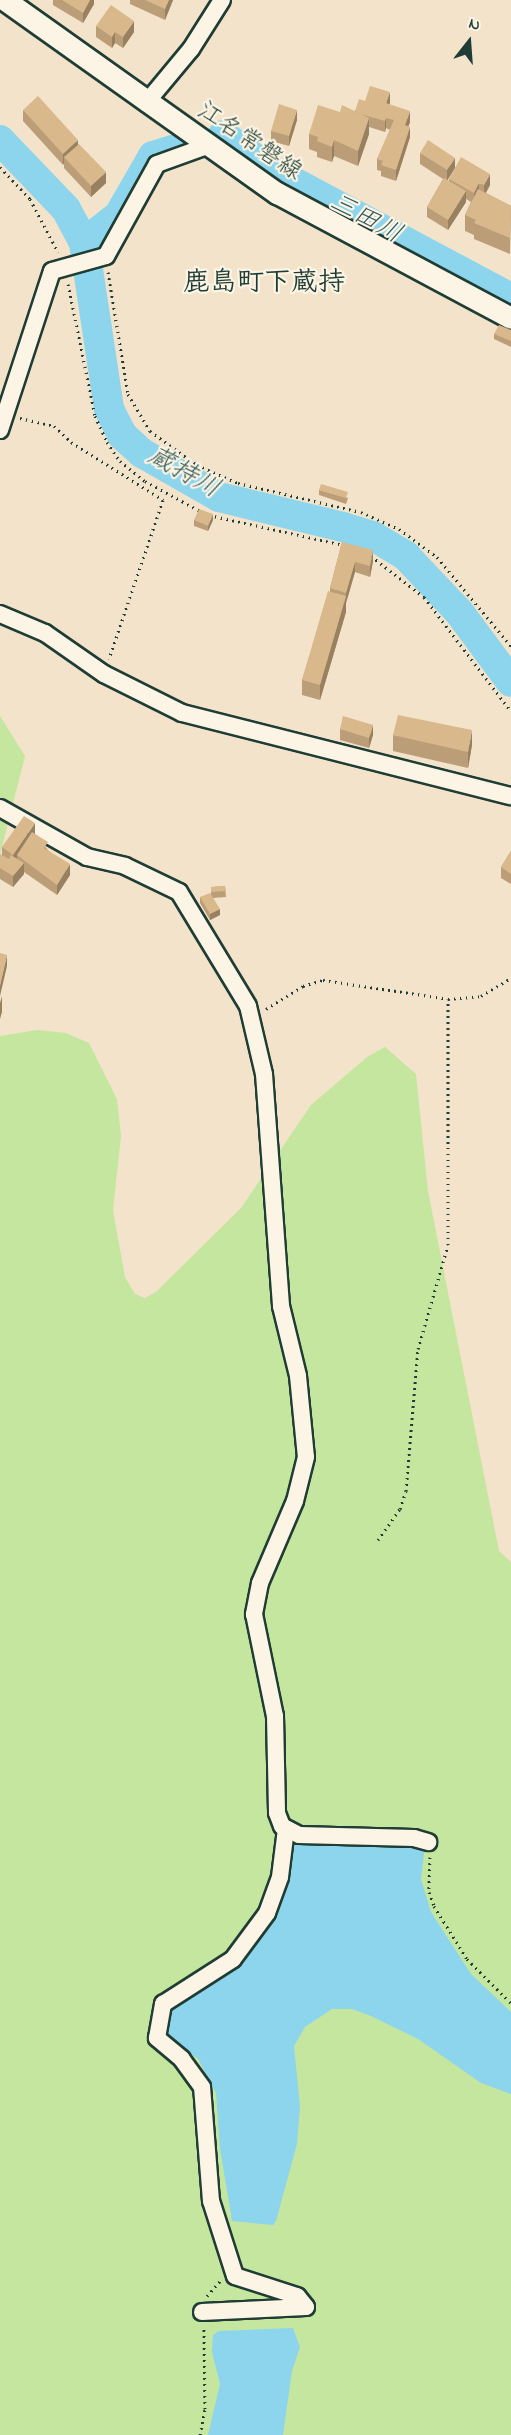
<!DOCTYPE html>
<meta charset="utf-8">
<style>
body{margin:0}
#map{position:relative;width:511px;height:2435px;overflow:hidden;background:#f2e3ca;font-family:"Indie Flower","Klee One",sans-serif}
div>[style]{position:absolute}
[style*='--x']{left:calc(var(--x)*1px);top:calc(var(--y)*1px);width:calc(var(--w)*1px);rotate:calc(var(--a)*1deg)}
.green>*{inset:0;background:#c5e69f}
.water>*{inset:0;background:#8cd5ed}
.river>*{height:30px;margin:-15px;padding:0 15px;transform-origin:15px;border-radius:15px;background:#8cd5ed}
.path>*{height:3px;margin-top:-1.5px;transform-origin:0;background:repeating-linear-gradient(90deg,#1f3d34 0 1.5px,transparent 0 6px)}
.roads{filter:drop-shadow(2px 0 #1f3d34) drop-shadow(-2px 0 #1f3d34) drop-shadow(0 2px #1f3d34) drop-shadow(0 -2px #1f3d34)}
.minor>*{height:16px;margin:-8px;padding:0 8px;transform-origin:8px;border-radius:8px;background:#fcf5e5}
.major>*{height:21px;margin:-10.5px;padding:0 10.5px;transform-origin:10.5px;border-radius:10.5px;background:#fcf5e5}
.wall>*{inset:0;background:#bb9e78}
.shaded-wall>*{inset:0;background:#988161}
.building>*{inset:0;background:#d9b88b}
span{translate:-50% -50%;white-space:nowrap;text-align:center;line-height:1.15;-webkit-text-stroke:4.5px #fcf5e5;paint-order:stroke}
.street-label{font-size:24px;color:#1f3d34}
.water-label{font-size:26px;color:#355b59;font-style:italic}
.quarter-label{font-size:27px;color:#1f3d34;font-weight:700}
.north{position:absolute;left:439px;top:12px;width:60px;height:60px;-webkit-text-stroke:4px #fcf5e5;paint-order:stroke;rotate:17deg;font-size:16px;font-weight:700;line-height:24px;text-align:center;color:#1f3d34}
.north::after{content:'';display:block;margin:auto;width:21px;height:27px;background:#1f3d34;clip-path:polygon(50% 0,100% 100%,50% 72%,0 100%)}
</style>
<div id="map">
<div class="green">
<div style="clip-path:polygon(0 716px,25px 756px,0 855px)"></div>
<div style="clip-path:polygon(37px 1030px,66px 1033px,89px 1043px,117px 1099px,121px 1136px,113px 1210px,125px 1277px,135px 1294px,145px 1298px,156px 1292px,241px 1208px,311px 1105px,367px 1057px,385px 1047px,416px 1074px,428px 1191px,499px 1551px,511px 1562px,511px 2435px,0 2435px,0 1036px)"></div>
</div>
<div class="water">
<div style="clip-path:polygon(416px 1843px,425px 1846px,421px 1879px,431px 1912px,471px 1974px,511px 2012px,511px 2094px,481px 2083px,418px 2039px,371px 2016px,352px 2009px,332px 2009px,305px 2027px,294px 2046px,300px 2106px,297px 2144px,276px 2221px,273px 2225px,232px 2221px,220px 2149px,216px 2093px,198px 2059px,163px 2032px,172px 2004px,227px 1973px,287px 1879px,292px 1844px)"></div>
<div style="clip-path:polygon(293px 2328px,300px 2347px,292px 2371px,283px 2435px,208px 2435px,220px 2384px,212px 2352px,213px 2335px,219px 2331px)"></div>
</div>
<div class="river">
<div style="--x:223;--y:135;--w:62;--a:35.8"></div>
<div style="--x:273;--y:171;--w:270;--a:28.1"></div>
<div style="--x:0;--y:140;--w:95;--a:46.3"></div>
<div style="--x:66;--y:209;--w:38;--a:62"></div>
<div style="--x:84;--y:243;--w:168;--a:81.4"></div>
<div style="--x:109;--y:409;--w:29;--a:63"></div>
<div style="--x:122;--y:435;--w:27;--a:42"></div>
<div style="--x:142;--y:453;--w:89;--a:29.7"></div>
<div style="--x:219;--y:497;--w:128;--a:13.6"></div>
<div style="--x:343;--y:527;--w:31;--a:17"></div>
<div style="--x:373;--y:536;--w:39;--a:31"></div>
<div style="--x:406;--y:556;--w:77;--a:46.6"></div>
<div style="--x:459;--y:612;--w:87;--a:53.4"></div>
<div style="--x:84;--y:243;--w:45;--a:-38.7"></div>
<div style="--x:119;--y:215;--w:68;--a:-60"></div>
<div style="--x:153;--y:156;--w:31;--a:-17"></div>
</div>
<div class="path">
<div style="--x:0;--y:167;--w:44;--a:46.8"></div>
<div style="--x:30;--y:199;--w:60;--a:62.2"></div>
<div style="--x:108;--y:272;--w:124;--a:80.7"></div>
<div style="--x:128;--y:394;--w:43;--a:59.3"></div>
<div style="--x:150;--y:431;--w:58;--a:35.9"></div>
<div style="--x:197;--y:465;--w:45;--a:23.7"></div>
<div style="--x:238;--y:483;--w:126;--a:13.3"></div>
<div style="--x:361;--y:512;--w:42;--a:24.1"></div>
<div style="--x:399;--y:529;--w:47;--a:36.4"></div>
<div style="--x:437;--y:557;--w:116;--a:50.3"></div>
<div style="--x:68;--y:284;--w:135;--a:78.4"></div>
<div style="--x:95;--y:416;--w:29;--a:65"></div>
<div style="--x:107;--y:442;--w:23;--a:56"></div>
<div style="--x:120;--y:461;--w:32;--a:39"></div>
<div style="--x:145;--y:481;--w:63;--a:28.6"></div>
<div style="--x:20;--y:418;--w:35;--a:13"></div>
<div style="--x:54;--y:426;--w:23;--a:43"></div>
<div style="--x:71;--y:442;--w:109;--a:32.2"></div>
<div style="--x:163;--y:500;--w:168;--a:108.8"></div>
<div style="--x:209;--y:515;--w:137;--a:12.6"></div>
<div style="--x:371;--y:556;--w:67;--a:37.7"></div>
<div style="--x:424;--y:597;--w:143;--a:52.7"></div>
<div style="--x:266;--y:1009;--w:44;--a:-31.9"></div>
<div style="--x:303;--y:986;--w:21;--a:-17"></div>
<div style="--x:323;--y:980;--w:126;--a:8.6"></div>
<div style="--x:448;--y:999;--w:33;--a:-5"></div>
<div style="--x:481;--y:996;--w:35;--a:-31"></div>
<div style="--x:378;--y:1540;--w:38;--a:-55"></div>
<div style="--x:400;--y:1509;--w:19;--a:-72"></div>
<div style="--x:406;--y:1491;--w:143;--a:-85.2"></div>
<div style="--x:418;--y:1349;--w:108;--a:-73.9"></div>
<div style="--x:448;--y:1245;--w:246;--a:-90"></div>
<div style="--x:430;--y:1857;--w:35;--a:92"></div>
<div style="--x:429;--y:1892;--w:15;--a:70"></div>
<div style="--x:434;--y:1906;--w:62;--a:58.1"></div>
<div style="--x:467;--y:1959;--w:62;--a:45"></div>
<div style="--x:207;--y:2296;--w:20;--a:-49"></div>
<div style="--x:200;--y:2435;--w:26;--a:-79"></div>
<div style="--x:205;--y:2409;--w:82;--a:-90.7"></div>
</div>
<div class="roads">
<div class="minor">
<div style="--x:146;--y:103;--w:70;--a:-50.2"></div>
<div style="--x:191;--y:49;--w:58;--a:-57.7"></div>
<div style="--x:0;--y:430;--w:167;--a:-71.9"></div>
<div style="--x:52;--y:271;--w:56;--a:-15.5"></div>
<div style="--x:106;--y:256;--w:105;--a:-61"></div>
<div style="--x:157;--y:164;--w:53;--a:-19.8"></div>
<div style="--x:0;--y:614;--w:49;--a:22.9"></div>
<div style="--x:45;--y:633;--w:72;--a:34.8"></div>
<div style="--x:104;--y:674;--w:87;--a:26.6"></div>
<div style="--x:182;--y:713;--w:339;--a:14.2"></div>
<div style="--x:0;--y:808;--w:100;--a:29.4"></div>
<div style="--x:87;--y:857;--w:39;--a:13"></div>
<div style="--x:125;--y:866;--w:60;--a:25.7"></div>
<div style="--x:179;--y:892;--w:133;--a:58.8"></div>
<div style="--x:248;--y:1006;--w:70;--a:76.8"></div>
<div style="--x:264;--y:1074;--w:233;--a:85.8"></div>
<div style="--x:281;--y:1306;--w:72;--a:76.3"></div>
<div style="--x:298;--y:1376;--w:81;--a:84.4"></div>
<div style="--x:306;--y:1457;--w:45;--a:104"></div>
<div style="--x:295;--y:1501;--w:89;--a:113.1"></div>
<div style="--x:260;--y:1583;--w:32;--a:101"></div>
<div style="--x:254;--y:1614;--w:104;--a:78.4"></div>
<div style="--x:275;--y:1716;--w:97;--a:88.8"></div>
<div style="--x:277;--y:1813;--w:14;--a:69"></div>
<div style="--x:282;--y:1826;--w:19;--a:28"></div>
<div style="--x:299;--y:1835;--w:115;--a:1.5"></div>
<div style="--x:414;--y:1838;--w:15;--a:16"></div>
<div style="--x:202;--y:2312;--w:104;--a:-2.8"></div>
<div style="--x:306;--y:2307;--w:14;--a:-129"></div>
<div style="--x:297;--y:2296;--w:65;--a:-162.1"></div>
<div style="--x:235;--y:2276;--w:79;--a:-107.7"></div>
<div style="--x:211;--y:2201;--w:114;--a:-94.5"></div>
<div style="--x:202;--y:2087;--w:34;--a:-126"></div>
<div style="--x:182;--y:2059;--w:33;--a:-140"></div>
<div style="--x:157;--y:2038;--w:35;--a:-80"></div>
<div style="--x:163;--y:2004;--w:83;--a:-32.7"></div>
<div style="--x:233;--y:1959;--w:57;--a:-53.5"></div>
<div style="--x:267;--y:1913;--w:38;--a:-70"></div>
<div style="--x:280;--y:1877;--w:48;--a:-82.9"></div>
</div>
<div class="major">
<div style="--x:5;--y:0;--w:334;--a:35.4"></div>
<div style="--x:277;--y:193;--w:265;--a:28.1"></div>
</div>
</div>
<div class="wall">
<div style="clip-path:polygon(53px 0,94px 0,94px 4px,83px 23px,53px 5px)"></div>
<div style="clip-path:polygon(130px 0,173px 0,165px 20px,130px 4px)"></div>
<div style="clip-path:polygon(96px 26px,134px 32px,123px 48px,115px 43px,112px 48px,96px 37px)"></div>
<div style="clip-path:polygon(365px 101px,390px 103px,389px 104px,410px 122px,408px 126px,410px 137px,396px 181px,381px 176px,381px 171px,377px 170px,377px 159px,390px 130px,386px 128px,385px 132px,369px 127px,369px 134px,358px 166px,334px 156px,332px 162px,317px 157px,317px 152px,309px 149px,309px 134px,340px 112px,355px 111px)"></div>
<div style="clip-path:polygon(23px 110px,78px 144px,106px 183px,91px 197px,64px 168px,64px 163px,63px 165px,23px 121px)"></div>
<div style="clip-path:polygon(297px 120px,289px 146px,271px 141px,271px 131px)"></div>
<div style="clip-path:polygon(420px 153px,455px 168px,447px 180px,449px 181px,449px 179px,490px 185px,486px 193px,511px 206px,510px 254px,474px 239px,474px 235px,465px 231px,465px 215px,471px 202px,466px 199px,466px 202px,448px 230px,427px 217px,427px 207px,443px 179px,420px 164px)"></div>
<div style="clip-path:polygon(511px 330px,511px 347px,494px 339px,494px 334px)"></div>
<div style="clip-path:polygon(319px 490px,348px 498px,346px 504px,319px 495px)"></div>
<div style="clip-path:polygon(194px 520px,213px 520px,208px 531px,194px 526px)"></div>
<div style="clip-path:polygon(342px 542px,373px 561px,370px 577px,355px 572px,346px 603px,346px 612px,320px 700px,302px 695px,302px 680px,330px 592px,330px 588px)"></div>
<div style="clip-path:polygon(340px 729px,373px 735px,369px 748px,340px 740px)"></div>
<div style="clip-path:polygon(393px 735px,472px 745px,468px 768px,393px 751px)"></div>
<div style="clip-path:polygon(35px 834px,48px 850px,70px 875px,57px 895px,24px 872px,24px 874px,13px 887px,0 879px,0 854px,2px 855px,2px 847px)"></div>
<div style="clip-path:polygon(511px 851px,511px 884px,501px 878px,501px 867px)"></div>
<div style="clip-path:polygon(225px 886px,226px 897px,213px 898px,220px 915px,210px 920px,200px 903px,200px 897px,211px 895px,211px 887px)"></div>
</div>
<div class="shaded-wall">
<div style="clip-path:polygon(90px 0,94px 0,94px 4px,83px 23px,83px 13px)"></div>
<div style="clip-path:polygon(169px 0,173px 0,165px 20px,165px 9px)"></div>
<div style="clip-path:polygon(134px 21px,134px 32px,123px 48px,123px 37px)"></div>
<div style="clip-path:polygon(115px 32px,115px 43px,112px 48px,112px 37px)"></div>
<div style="clip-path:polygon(390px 92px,390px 103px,386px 114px,386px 103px)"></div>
<div style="clip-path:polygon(297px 110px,297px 120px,289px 146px,289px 136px)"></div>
<div style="clip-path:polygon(410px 111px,410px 122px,405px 136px,405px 125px)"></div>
<div style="clip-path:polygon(369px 118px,369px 134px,358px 166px,358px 151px)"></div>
<div style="clip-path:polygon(386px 118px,386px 128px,385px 132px,385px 121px)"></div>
<div style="clip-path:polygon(410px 127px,410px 137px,396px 181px,396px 170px)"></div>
<div style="clip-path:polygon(78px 140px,78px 150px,64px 157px,64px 163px,63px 165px,63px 154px)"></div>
<div style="clip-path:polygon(334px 140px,334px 156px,332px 162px,332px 147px)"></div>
<div style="clip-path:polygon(455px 158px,455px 168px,447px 181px,447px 170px)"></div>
<div style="clip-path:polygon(106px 172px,106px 183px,91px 197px,91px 186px)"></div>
<div style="clip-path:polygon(490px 174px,490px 185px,484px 196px,484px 185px)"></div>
<div style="clip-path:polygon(479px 183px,479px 193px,474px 203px,474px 193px)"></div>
<div style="clip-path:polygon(466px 191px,466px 202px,448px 230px,448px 220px)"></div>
<div style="clip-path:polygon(213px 514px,213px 520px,208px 531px,208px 526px)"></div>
<div style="clip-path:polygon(373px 550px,373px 561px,370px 577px,370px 566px)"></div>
<div style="clip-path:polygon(355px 562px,355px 572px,346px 603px,346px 593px)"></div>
<div style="clip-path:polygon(346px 596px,346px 612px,320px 700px,320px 685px)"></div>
<div style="clip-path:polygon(373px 725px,373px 735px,369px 748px,369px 738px)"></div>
<div style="clip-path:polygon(472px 730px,472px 745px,468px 768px,468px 752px)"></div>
<div style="clip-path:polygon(35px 823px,35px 834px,17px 855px,17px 860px,13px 865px,13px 855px)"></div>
<div style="clip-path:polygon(24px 863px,24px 874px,13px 887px,13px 876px)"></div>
<div style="clip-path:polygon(70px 864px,70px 875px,57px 895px,57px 885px)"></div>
<div style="clip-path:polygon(220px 909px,220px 915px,210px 920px,210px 914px)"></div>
<div style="clip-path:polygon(7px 955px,7px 966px,0 996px,0 985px)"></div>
<div style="clip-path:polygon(2px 996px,2px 1012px,0 1019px,0 1003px)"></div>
</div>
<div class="building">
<div style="clip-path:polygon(62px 0,90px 0,83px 13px)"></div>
<div style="clip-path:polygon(145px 0,169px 0,165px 9px)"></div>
<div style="clip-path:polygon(111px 5px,134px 21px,123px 37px,115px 32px,112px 37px,96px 26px)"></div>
<div style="clip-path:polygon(370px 86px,390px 92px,386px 103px,410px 111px,405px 125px,410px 127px,396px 170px,381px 165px,383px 161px,377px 159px,394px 120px,386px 118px,385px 121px,360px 114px,355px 111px,359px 99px,365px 101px)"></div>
<div style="clip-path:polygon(38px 96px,78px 140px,63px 154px,23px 110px)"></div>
<div style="clip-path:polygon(279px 104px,297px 110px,289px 136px,271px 131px)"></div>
<div style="clip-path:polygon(318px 105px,340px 112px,342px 105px,369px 118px,358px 151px,334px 140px,332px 147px,317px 141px,318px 137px,309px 134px)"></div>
<div style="clip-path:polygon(428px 140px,455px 158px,447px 170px,420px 153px)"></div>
<div style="clip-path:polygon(79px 144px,106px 172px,91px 186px,64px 157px)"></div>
<div style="clip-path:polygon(461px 157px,490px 174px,484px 185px,479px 183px,474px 193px,449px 179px)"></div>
<div style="clip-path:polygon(444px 178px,466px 191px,448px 220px,427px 207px)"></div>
<div style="clip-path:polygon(478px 189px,511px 206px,510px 238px,474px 223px,476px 220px,465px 215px)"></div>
<div style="clip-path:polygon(499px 325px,511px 330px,511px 341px,494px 334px)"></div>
<div style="clip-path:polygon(321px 484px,348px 492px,346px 498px,319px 490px)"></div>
<div style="clip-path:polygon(199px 509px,213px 514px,208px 526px,194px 520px)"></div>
<div style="clip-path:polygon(342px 542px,373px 550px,370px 566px,355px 562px,346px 593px,330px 588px)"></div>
<div style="clip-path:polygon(328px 591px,346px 596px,320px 685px,302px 680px)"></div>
<div style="clip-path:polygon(398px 715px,472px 730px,468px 752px,393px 735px)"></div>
<div style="clip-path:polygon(343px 716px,373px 725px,369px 738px,340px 729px)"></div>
<div style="clip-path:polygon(24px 816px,35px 823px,13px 855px,2px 847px)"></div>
<div style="clip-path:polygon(32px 832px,48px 842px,44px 848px,70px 864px,57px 885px,17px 855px)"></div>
<div style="clip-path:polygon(511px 851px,511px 874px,501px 867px)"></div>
<div style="clip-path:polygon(0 854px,9px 859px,11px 855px,24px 863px,13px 876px,0 868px)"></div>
<div style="clip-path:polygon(225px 886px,226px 891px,211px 892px,211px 887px)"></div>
<div style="clip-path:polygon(210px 893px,220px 909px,210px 914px,200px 897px)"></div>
<div style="clip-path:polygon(0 953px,7px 955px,0 985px)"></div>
</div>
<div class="street-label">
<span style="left:249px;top:142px;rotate:34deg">江名常磐線</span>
</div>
<div class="water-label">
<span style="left:365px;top:220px;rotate:28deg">三田川</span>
<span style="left:183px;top:474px;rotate:29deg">蔵持川</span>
</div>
<div class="quarter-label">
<span style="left:264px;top:284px">鹿島町下蔵持</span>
</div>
<div class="north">N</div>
</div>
